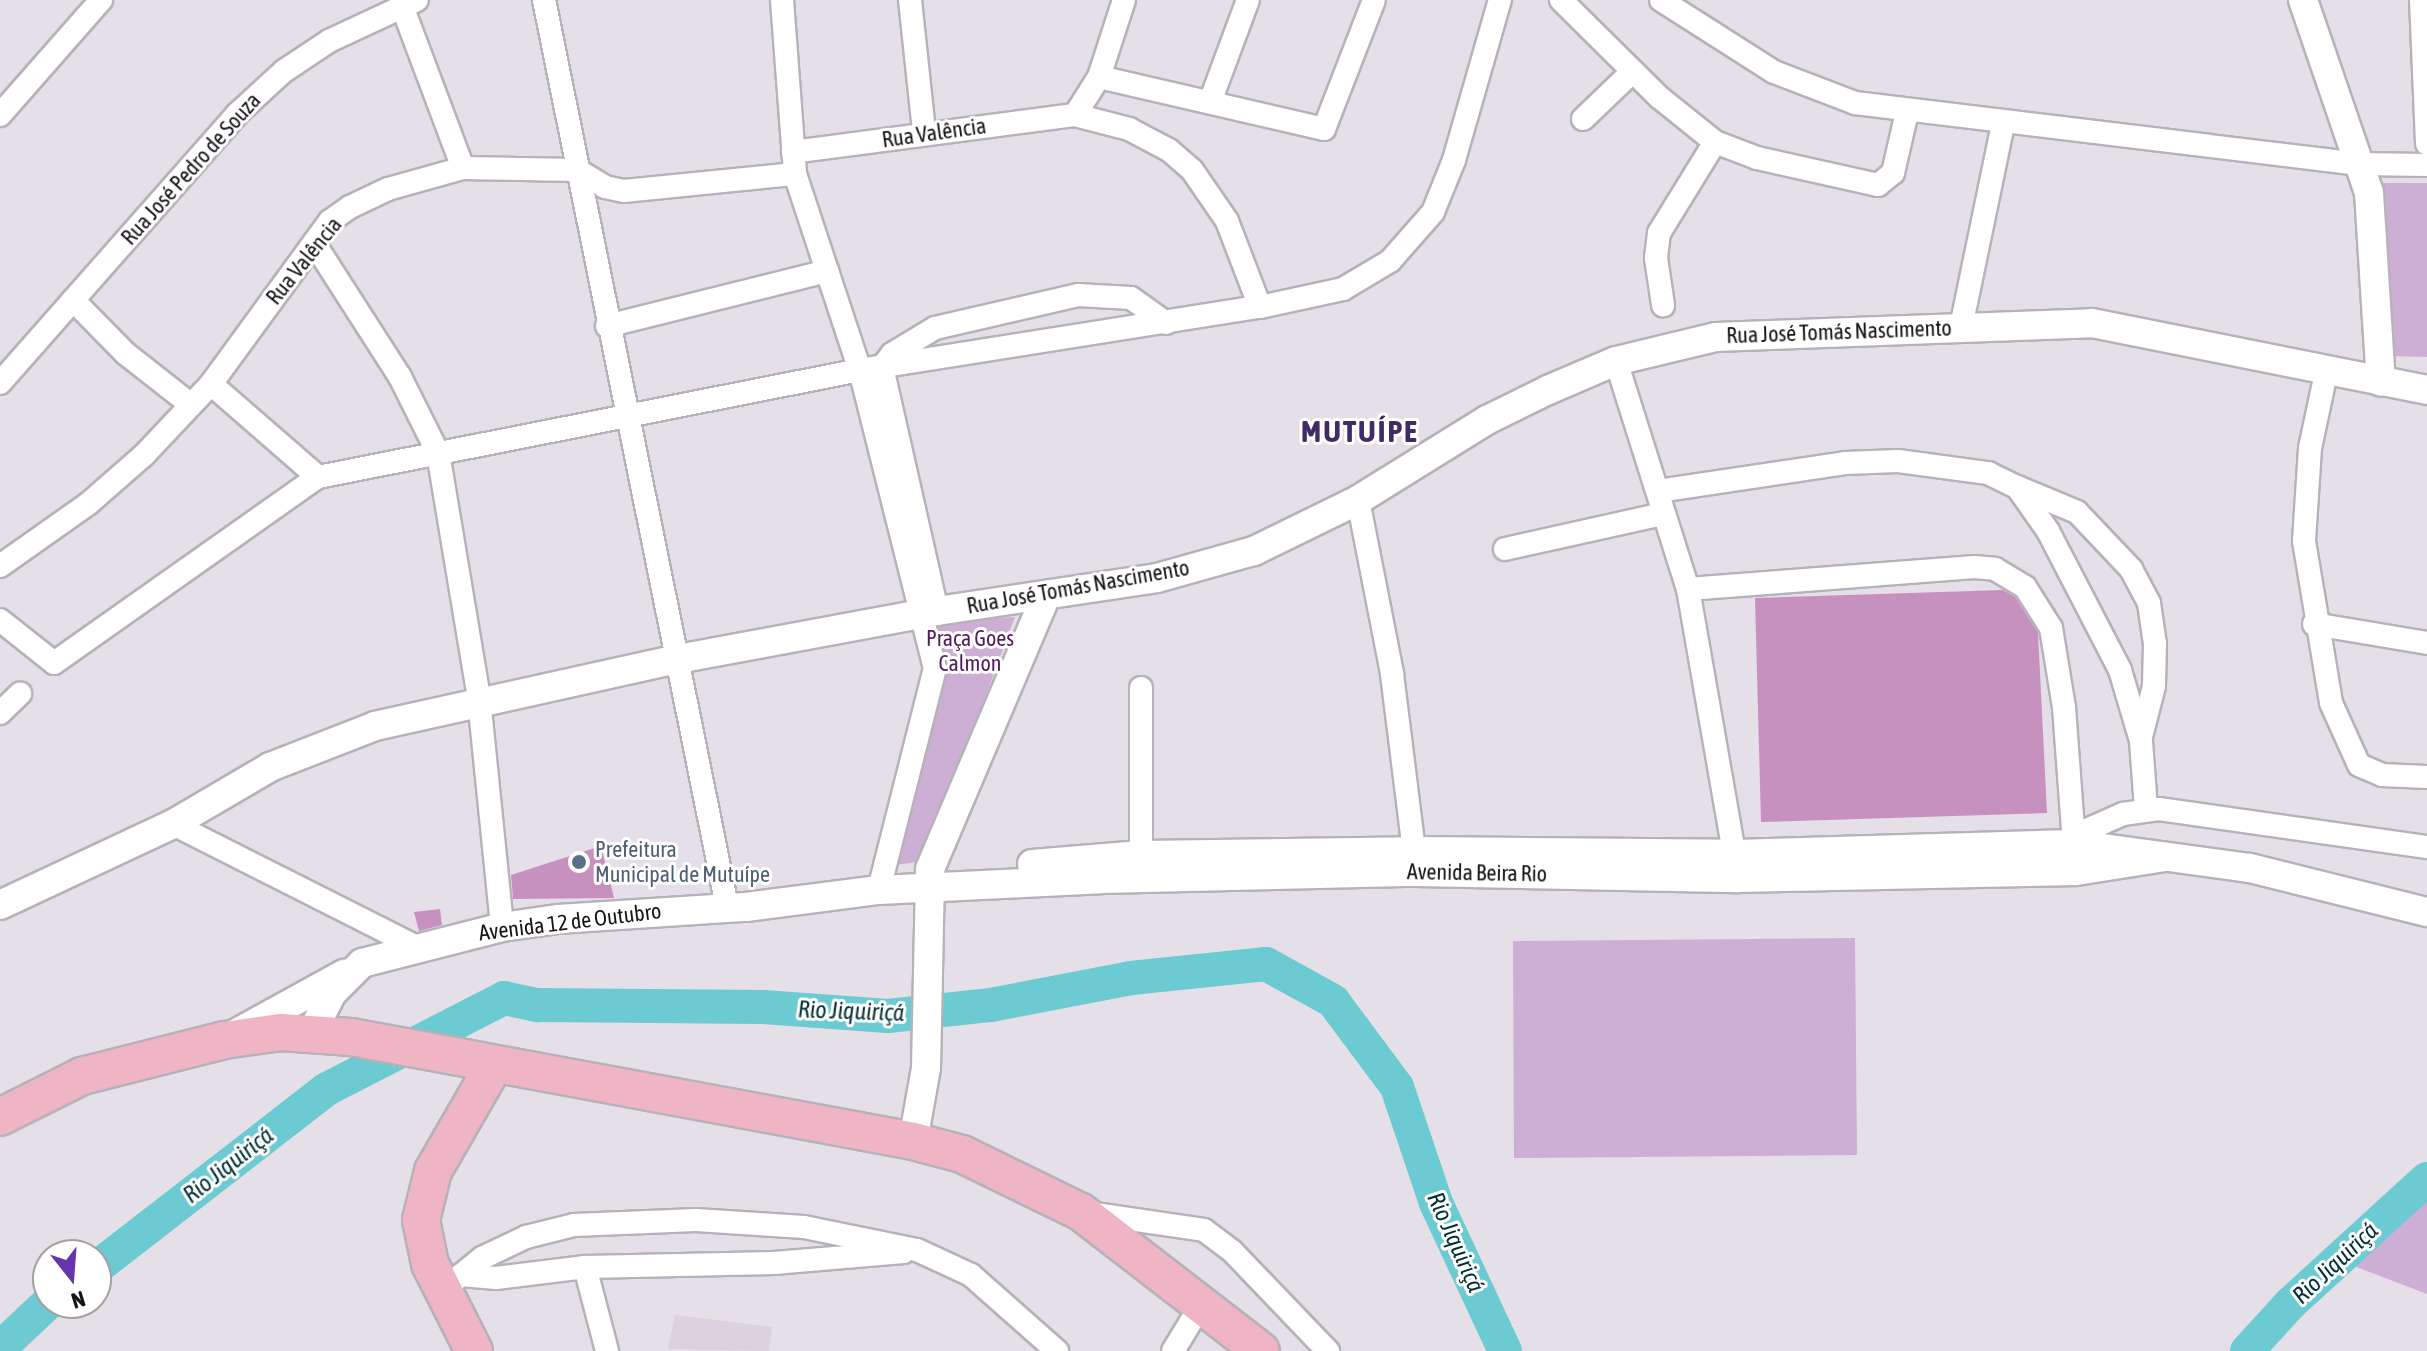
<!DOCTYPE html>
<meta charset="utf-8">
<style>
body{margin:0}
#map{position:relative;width:2427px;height:1351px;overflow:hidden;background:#e5dfe7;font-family:"Asap Condensed",sans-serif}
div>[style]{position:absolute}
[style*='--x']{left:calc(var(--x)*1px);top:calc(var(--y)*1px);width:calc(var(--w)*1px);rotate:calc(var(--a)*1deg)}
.built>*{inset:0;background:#dcd1df}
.green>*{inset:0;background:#cdafd5}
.river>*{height:34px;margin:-17px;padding:0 17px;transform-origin:17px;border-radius:17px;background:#6bcad2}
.building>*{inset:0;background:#c791bf}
.roads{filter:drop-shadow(2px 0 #b7b1b9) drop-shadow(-2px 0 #b7b1b9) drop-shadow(0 2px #b7b1b9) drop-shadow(0 -2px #b7b1b9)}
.minor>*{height:22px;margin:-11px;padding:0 11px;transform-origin:11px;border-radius:11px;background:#fff}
.tertiary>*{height:28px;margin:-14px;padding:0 14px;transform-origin:14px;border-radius:14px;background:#fff}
.primary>*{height:36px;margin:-18px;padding:0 18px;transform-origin:18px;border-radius:18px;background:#f0b5c5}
.dots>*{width:22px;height:22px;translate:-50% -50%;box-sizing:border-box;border:4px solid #fff;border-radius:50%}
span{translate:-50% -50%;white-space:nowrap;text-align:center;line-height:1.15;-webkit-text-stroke:6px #fff;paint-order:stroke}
.street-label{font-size:22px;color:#161416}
.park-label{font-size:22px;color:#511c5d}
.service-label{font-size:22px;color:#4e5e75}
.left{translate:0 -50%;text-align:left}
.water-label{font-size:24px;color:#003033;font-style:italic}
.district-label{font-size:30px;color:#402b65;font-weight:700;letter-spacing:2px}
.north{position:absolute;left:32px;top:1239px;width:80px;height:80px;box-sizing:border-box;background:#fff;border:2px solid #a2a1a2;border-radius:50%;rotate:163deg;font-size:22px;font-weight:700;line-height:32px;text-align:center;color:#161416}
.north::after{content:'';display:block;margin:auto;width:28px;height:36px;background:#6634ab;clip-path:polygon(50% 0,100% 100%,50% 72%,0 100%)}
</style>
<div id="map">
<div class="built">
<div style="clip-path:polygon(675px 1315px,772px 1327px,769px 1351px,668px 1349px)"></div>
</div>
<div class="green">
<div style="clip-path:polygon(2382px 183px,2427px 183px,2427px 357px,2388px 356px)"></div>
<div style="clip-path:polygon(1015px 617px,924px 861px,888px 866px,932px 622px)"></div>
<div style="clip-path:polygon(1855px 938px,1857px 1155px,1514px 1158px,1513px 941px)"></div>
<div style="clip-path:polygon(2427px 1172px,2427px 1294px,2346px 1263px)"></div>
</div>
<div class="river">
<div style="--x:96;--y:1268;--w:292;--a:-37.8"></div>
<div style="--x:327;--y:1089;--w:199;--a:-27.2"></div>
<div style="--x:504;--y:998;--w:35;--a:12"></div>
<div style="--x:538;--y:1005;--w:225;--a:0.5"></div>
<div style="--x:763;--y:1007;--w:125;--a:4.1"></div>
<div style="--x:888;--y:1016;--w:104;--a:-6.1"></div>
<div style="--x:991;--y:1005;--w:143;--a:-10.9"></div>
<div style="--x:1131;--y:978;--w:136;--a:-5.9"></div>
<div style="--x:1266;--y:964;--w:77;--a:28.9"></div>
<div style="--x:1333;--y:1001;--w:107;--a:53.3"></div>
<div style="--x:1397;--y:1087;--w:122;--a:71.4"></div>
<div style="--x:1436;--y:1203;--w:163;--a:65"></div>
<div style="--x:0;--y:1348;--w:66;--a:-43.2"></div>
<div style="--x:2247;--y:1351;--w:65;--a:-47.5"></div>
<div style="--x:2291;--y:1303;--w:184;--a:-42.4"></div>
</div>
<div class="building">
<div style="clip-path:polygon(2003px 590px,2015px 597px,2038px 633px,2047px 813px,1761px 822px,1755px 598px)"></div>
<div style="clip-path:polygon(601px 846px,614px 898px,513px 899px,511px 875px)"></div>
<div style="clip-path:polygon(440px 909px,442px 925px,419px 931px,414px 912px)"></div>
</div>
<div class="roads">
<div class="minor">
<div style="--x:544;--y:0;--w:924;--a:78.58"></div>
<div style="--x:782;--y:0;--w:174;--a:85.7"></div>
<div style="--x:795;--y:174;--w:206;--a:71.7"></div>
<div style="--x:860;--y:370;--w:307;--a:75.9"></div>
<div style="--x:935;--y:668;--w:229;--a:104.2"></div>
<div style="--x:910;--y:0;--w:132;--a:83.9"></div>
<div style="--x:1124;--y:0;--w:81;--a:108"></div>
<div style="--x:1099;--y:77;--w:45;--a:122.3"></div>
<div style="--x:1075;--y:115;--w:56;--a:14.5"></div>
<div style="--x:1129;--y:129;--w:45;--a:27.7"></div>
<div style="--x:1169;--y:150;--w:30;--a:41"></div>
<div style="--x:1192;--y:170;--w:62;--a:55.5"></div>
<div style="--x:1227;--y:221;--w:92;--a:69"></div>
<div style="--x:1561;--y:0;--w:138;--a:44.7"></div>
<div style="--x:1659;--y:97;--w:72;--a:38.8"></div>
<div style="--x:1715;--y:142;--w:107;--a:121.6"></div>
<div style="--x:1659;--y:233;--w:25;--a:97"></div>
<div style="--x:1656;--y:258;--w:48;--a:81.5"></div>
<div style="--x:1661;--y:0;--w:134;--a:32.5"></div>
<div style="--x:1774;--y:72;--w:87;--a:20.9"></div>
<div style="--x:1855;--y:103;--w:508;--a:6.9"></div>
<div style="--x:2359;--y:164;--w:68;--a:0.8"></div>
<div style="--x:2421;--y:0;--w:144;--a:87.6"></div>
<div style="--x:402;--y:6;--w:173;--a:69.4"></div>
<div style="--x:1099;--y:77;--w:231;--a:13"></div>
<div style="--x:1324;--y:129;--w:138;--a:-68.8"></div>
<div style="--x:1210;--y:102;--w:109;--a:-69.6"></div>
<div style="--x:0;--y:115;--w:153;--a:-48.7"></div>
<div style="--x:1583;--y:119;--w:69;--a:-43.8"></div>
<div style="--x:1715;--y:142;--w:45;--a:20.9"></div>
<div style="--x:1757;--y:158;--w:124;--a:12.6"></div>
<div style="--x:1878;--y:185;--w:19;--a:-39"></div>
<div style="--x:1893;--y:173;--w:63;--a:-77.1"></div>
<div style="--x:793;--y:152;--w:284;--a:-7.5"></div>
<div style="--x:314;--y:243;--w:159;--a:57.3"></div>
<div style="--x:400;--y:377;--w:85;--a:63.4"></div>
<div style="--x:438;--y:453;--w:249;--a:80.5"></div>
<div style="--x:479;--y:699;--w:229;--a:84.2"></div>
<div style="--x:73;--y:300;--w:74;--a:45.5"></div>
<div style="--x:125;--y:353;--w:84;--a:38.2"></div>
<div style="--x:607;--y:326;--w:227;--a:-14"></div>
<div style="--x:1961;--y:327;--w:206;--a:-78.3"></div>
<div style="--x:1616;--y:361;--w:239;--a:72.5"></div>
<div style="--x:1688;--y:589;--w:284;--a:80.1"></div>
<div style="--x:2326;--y:373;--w:77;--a:102"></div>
<div style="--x:2310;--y:448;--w:93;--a:93.7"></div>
<div style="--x:2304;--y:541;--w:164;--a:80.5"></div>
<div style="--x:2331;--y:703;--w:68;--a:65.7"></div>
<div style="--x:2359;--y:765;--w:25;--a:23"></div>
<div style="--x:2382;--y:775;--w:45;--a:2.5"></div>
<div style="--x:0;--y:383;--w:359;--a:-48.6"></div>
<div style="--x:237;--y:114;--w:64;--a:-42.5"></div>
<div style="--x:284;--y:71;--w:54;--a:-33.7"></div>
<div style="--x:329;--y:41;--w:97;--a:-25"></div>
<div style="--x:211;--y:384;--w:142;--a:41"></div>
<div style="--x:2017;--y:487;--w:65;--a:22.6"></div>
<div style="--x:2077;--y:512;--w:79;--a:46.5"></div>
<div style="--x:2131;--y:569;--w:38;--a:62"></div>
<div style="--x:2149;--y:603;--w:41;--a:81.7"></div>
<div style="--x:2155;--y:644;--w:42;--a:91.4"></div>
<div style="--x:2154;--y:686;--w:53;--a:104.3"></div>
<div style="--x:1658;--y:491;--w:189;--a:-8.5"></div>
<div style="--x:1845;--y:463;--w:53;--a:-2.2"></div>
<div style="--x:1898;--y:461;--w:91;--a:7.6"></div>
<div style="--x:1988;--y:473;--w:32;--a:26"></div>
<div style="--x:2017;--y:487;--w:54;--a:54.8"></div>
<div style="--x:2048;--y:531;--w:157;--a:62.6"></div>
<div style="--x:2120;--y:670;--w:74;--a:73.5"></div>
<div style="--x:2141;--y:741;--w:68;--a:85.8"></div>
<div style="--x:1358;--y:500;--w:177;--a:78.9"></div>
<div style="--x:1392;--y:674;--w:194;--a:82.9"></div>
<div style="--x:1505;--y:549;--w:162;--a:-12.5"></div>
<div style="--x:0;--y:566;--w:108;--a:-35.2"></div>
<div style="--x:88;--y:504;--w:74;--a:-41.2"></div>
<div style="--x:144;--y:455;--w:98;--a:-46.7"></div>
<div style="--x:211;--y:384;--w:202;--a:-53.9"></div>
<div style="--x:330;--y:221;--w:24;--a:-35"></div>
<div style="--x:350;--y:207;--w:42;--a:-25.3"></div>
<div style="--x:388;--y:189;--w:78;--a:-15.6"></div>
<div style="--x:463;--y:168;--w:114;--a:1"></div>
<div style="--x:577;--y:170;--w:33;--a:31"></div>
<div style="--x:605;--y:187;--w:19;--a:12"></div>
<div style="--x:624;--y:191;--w:172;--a:-5.7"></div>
<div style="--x:1688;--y:589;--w:287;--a:-4.4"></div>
<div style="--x:1974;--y:567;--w:21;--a:5"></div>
<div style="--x:1995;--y:569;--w:35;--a:31"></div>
<div style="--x:2025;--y:587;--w:49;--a:57.6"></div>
<div style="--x:2051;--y:628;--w:80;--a:80.7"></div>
<div style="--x:2064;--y:707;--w:151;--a:85.8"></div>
<div style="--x:937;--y:611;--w:250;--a:-102.7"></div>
<div style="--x:882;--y:367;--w:16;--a:-52"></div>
<div style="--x:892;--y:354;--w:50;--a:-31.2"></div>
<div style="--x:935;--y:328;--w:147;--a:-13"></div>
<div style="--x:1078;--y:295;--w:53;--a:3.2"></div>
<div style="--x:1131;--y:298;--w:43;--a:35.5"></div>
<div style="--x:0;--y:620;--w:69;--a:38.5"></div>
<div style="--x:54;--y:663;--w:323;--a:-35.2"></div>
<div style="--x:318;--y:477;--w:552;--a:-11.17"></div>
<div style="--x:860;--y:370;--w:405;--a:-9"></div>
<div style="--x:1260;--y:307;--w:85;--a:-12.2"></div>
<div style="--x:1343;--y:289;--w:55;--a:-30.8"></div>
<div style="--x:1390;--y:261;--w:65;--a:-48.7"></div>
<div style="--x:1433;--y:212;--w:56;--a:-68"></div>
<div style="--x:1454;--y:160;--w:166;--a:-74"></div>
<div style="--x:2314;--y:624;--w:115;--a:9.5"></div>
<div style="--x:1141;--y:688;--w:183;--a:90"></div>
<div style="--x:0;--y:713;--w:28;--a:-44"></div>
<div style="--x:173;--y:824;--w:271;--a:26.8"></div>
<div style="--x:2073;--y:836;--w:55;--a:-23.7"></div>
<div style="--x:2123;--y:814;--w:36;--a:-8"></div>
<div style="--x:2159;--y:809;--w:271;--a:8.1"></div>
<div style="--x:1088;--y:1213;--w:117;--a:8.3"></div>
<div style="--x:1204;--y:1230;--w:35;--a:37"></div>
<div style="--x:1232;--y:1251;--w:139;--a:46.2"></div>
<div style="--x:585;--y:1267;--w:87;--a:75.3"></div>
<div style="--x:461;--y:1275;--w:35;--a:5"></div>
<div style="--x:496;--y:1278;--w:90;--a:-7"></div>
<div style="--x:585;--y:1267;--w:189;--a:-1.2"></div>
<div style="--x:774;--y:1263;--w:130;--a:-4.8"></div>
<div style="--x:444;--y:1289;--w:49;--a:-39.2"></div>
<div style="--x:482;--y:1258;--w:49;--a:-25.5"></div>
<div style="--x:526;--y:1237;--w:49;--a:-14"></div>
<div style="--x:574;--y:1225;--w:122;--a:-2.3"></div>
<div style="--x:696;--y:1220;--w:108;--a:3.7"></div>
<div style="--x:804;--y:1227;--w:115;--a:11.5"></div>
<div style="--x:917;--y:1250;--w:60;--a:24.8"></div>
<div style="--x:971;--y:1275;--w:115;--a:41.5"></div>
<div style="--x:1173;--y:1351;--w:54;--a:-58.7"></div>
</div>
<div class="tertiary">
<div style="--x:2303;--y:0;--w:204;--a:71.1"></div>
<div style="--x:2369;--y:193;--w:189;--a:86.4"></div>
<div style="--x:1032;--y:864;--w:109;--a:-4.7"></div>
<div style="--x:1141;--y:855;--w:273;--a:-0.8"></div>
<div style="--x:1414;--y:851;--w:321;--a:0.5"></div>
<div style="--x:1735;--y:854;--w:339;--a:-1.7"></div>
<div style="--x:2074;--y:844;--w:178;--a:7.8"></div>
<div style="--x:2250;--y:868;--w:182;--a:14"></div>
<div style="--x:0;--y:905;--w:191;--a:-25.1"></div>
<div style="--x:173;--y:824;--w:113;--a:-30.4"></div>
<div style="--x:270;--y:767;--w:113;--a:-21.3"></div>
<div style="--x:375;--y:726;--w:310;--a:-12.5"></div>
<div style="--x:678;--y:659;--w:263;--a:-10.5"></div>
<div style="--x:937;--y:611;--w:222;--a:-8.5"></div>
<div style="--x:1157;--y:578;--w:101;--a:-15.6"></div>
<div style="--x:1254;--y:551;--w:116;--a:-26.1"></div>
<div style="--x:1358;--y:500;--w:152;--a:-31.8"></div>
<div style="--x:1487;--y:420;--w:68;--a:-26.2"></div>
<div style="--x:1548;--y:390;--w:74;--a:-23.1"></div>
<div style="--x:1616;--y:361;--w:103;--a:-13.5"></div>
<div style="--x:1716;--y:337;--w:376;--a:-2.1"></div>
<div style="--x:2092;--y:323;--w:342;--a:11.3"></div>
<div style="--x:311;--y:1034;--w:46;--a:-62.9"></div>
<div style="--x:332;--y:993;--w:42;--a:-45"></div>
<div style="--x:362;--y:963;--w:145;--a:-14.4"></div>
<div style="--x:502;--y:927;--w:57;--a:-8.1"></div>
<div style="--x:558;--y:919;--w:188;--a:-3.7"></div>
<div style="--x:746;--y:907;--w:134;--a:-7.3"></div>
<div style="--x:879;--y:890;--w:222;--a:-2.8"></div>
<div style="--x:1101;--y:879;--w:315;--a:-1.3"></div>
<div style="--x:1416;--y:872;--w:322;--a:1.1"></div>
<div style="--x:1738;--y:878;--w:338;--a:-1.2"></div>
<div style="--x:2076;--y:871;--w:89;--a:-9"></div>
<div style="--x:233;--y:1035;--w:127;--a:-28.8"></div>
<div style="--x:913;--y:1141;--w:74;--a:-79.9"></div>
<div style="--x:926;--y:1068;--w:199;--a:-88.8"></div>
<div style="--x:930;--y:869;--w:297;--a:-67"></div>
</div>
<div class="primary">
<div style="--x:0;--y:1117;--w:92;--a:-26.6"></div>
<div style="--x:82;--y:1076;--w:146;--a:-14.2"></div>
<div style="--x:224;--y:1040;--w:58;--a:-8"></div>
<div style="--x:281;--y:1032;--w:70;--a:4.1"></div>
<div style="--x:351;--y:1037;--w:572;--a:10.48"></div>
<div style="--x:913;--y:1141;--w:51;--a:14.9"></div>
<div style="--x:962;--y:1154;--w:132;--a:26"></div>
<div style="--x:1081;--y:1212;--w:227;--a:37.7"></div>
<div style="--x:474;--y:1351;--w:97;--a:-116.8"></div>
<div style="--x:430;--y:1264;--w:45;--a:-101.6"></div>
<div style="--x:421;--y:1220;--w:50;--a:-76.2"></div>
<div style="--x:433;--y:1171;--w:120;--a:-60"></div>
</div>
</div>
<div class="dots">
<div style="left:579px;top:862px;background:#5c6f8a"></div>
</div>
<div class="street-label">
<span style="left:934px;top:133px;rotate:-8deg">Rua Valência</span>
<span style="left:191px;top:169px;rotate:-48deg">Rua José Pedro de Souza</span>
<span style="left:304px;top:261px;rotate:-51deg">Rua Valência</span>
<span style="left:1839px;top:332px;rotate:-2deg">Rua José Tomás Nascimento</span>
<span style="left:1078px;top:587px;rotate:-10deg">Rua José Tomás Nascimento</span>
<span style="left:1477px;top:873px;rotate:1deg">Avenida Beira Rio</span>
<span style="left:570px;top:922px;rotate:-7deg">Avenida 12 de Outubro</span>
</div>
<div class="park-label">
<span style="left:970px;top:651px">Praça Goes<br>Calmon</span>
</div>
<div class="service-label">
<span class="left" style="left:595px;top:862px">Prefeitura<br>Municipal de Mutuípe</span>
</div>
<div class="water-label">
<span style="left:851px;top:1011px;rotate:2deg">Rio Jiquiriçá</span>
<span style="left:228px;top:1165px;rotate:-38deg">Rio Jiquiriçá</span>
<span style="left:1456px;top:1242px;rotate:66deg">Rio Jiquiriçá</span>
<span style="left:2335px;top:1263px;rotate:-43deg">Rio Jiquiriçá</span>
</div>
<div class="district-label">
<span style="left:1360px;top:431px">MUTUÍPE</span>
</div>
<div class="north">N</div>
</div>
